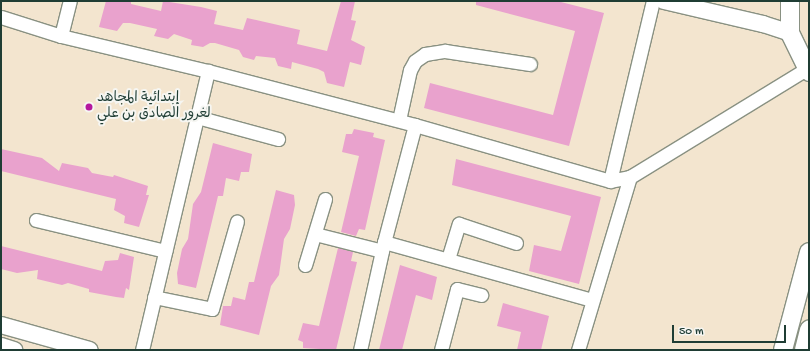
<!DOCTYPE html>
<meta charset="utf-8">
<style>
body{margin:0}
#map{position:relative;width:810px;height:351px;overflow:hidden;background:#f3e5cf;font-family:"Gochi Hand","Playpen Sans Arabic",sans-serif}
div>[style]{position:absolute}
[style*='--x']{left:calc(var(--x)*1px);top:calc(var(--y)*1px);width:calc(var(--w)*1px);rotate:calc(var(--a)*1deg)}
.building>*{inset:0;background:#e9a2cd}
.roads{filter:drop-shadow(1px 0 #899182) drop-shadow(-1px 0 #899182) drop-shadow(0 1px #899182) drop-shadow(0 -1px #899182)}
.minor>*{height:13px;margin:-6.5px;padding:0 6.5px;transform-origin:6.5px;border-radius:6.5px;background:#fff}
.tertiary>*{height:16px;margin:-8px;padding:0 8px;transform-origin:8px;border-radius:8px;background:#fff}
.secondary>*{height:18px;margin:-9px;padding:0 9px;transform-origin:9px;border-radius:9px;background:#fff}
.dots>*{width:11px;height:11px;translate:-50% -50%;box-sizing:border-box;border:2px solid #f6f6f2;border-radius:50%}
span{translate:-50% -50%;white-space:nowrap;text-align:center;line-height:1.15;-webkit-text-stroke:4px #f6f6f2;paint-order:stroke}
.poi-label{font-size:14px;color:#1f3d34}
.left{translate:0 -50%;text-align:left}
.frame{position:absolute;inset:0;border:2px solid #1f3d34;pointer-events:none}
.scale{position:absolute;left:672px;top:325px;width:114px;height:18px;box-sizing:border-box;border:2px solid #1f3d34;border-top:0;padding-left:5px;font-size:12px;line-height:14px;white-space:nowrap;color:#1f3d34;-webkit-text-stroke:3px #f6f6f2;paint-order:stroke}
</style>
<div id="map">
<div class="building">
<div style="clip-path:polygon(106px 1px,131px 1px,131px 4px,161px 11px,163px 1px,201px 7px,217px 11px,214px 24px,243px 30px,247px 18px,300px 30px,297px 44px,327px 51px,341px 1px,355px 1px,351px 20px,356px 21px,351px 40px,365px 47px,361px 65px,350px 62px,344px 87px,327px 83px,324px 72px,318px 69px,292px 62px,291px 69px,278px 66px,275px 58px,256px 56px,254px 60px,243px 57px,239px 50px,215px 43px,210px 43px,203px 47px,191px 45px,192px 40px,174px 34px,168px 39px,154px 36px,157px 29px,130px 23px,123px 23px,117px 31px,99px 27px)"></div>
<div style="clip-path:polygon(476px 1px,557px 1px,604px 13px,569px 146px,424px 108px,430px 83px,553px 115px,575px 31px,476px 5px)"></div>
<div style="clip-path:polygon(354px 129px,374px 133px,373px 137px,385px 140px,365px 230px,359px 229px,356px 236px,341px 232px,359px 156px,342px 152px,346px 134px,352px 134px)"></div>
<div style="clip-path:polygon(213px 143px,252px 154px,249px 172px,241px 172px,239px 181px,226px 178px,223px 196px,218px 196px,196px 288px,178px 284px,177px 273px,182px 249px,188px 239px,193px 204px,201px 192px)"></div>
<div style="clip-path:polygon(1px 149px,42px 158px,59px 171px,62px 163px,88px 168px,92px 173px,113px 177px,114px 175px,148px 186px,146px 195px,149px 195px,139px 227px,124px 223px,125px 216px,114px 210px,116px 199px,1px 171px)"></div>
<div style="clip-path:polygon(456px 159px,601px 197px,579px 284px,529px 271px,534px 245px,561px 251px,571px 216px,452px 185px)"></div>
<div style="clip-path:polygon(276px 190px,294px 195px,295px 205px,290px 229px,284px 239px,279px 275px,271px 286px,259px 335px,220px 325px,223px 306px,231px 306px,233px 297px,245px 300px,249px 282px,254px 282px)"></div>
<div style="clip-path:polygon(1px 246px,102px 271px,105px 261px,118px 260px,120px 253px,134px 257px,129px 290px,126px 288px,124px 298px,116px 297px,89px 292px,89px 289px,68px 283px,62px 285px,37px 279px,38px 270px,17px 273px,1px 269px)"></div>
<div style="clip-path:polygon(338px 248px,353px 252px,351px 261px,357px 262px,336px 350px,303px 348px,303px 342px,298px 340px,303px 323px,319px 326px)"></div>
<div style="clip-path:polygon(400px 265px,437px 277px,432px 300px,416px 295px,402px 350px,379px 350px)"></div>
<div style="clip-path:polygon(503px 303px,549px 316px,541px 350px,517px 350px,521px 332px,497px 326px)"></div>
</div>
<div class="roads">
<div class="minor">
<div style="--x:1;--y:17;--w:63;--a:17.6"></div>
<div style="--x:61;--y:36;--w:151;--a:13.4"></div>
<div style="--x:208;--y:71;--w:214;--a:14.6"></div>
<div style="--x:415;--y:125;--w:121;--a:104.8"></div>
<div style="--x:384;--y:242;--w:111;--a:102.5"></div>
<div style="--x:61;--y:36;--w:36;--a:-76"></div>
<div style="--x:197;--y:117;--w:84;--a:15.2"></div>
<div style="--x:399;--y:120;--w:51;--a:-77.6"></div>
<div style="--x:410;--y:70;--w:10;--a:-61"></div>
<div style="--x:415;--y:61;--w:12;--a:-35"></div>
<div style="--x:425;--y:54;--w:20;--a:-9"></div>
<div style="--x:445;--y:51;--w:86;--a:8.7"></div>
<div style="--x:415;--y:125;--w:203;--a:16"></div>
<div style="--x:630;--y:177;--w:206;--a:-31.5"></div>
<div style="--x:36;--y:220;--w:133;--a:13.5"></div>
<div style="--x:315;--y:234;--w:69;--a:14.2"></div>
<div style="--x:384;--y:242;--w:216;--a:15.6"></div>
<div style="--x:448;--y:259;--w:37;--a:-73"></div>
<div style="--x:459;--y:224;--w:60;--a:18.4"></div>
<div style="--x:305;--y:265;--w:69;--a:-73.1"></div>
<div style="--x:154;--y:297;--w:59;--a:11.7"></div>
<div style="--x:212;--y:309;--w:91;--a:-74.1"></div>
<div style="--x:142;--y:350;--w:287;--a:-76.7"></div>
<div style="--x:441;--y:350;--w:63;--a:-75.3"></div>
<div style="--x:457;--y:289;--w:25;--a:14"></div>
<div style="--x:578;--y:350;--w:181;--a:-73.3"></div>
<div style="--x:630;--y:177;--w:20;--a:169"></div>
<div style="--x:610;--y:181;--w:185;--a:-76.6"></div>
</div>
<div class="tertiary">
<div style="--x:664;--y:1;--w:102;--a:13.1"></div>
<div style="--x:763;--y:24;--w:28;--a:18"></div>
<div style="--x:1;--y:325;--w:92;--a:15.7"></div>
<div style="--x:1;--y:346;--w:14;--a:17"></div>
</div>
<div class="secondary">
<div style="--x:790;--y:1;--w:32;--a:90"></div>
<div style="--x:790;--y:33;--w:43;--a:64"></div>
<div style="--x:783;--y:350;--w:101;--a:-75.1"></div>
<div style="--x:804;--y:350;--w:21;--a:-76"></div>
</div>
</div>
<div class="dots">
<div style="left:89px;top:107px;background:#b5179e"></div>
</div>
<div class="poi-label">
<span class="left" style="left:97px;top:107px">إبتدائية المجاهد<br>لغرور الصادق بن علي</span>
</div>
<div class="frame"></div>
<div class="scale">50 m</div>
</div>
